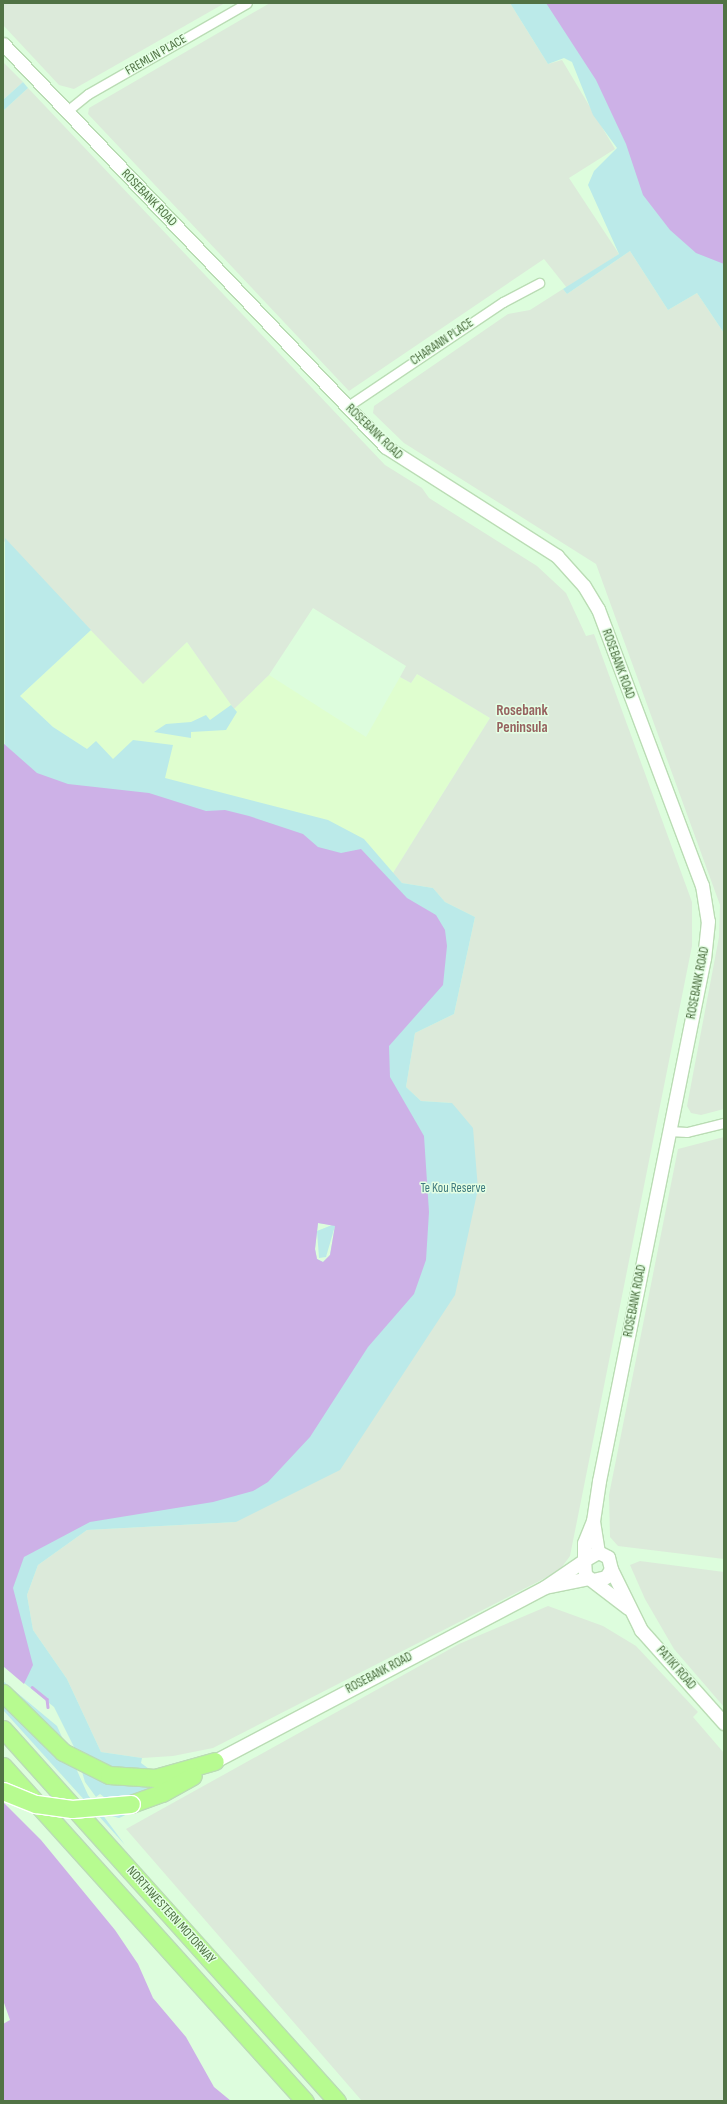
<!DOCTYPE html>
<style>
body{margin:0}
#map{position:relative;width:727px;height:2104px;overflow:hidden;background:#ddfddd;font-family:"Sofia Sans Condensed",sans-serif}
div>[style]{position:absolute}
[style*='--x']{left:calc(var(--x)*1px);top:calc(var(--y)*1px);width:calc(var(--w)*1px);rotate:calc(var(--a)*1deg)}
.commercial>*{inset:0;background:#dffecf}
.industrial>*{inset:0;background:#dceada}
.green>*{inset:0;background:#bbeae9}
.water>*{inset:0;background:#cdb1e7}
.stream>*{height:2.5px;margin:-1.25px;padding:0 1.25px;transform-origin:1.25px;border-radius:1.25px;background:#cdb1e7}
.roads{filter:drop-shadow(1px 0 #badcb4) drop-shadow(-1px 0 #badcb4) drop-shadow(0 1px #badcb4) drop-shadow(0 -1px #badcb4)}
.street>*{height:9px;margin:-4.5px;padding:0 4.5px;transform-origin:4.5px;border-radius:4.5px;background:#fff}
.secondary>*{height:13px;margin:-6.5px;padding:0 6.5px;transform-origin:6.5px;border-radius:6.5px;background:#fff}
.highway>*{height:17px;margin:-8.5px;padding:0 8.5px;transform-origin:8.5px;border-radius:8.5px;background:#b7fb90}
.bridges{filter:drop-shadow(1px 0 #fff) drop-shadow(-1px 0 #fff) drop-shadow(0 1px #fff) drop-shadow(0 -1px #fff)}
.highway-bridge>*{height:17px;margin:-8.5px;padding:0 8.5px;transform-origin:8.5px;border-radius:8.5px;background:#b7fb90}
span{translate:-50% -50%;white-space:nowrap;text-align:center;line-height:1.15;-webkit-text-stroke:3px #e4ffe4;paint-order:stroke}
.street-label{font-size:13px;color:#517345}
.park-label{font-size:13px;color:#3f7a7f}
.quarter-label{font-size:15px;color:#976260;font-weight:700}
.frame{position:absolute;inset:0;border:4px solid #517345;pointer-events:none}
</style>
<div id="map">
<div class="commercial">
<div style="clip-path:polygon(91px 630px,143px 683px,187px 642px,234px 708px,269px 675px,366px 737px,400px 677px,411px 683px,417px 674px,490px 718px,393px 873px,364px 839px,110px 764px,53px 727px,20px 696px)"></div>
</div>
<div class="industrial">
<div style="clip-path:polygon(3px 3px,225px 3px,74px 89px,59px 85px,3px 25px)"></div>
<div style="clip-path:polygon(270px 3px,510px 3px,548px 64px,562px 60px,615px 149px,569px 178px,619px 254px,567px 288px,544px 259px,349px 391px,88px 114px,89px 108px)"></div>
<div style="clip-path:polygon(3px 62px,23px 82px,3px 100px)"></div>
<div style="clip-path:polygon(28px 88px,385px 465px,422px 488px,429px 498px,537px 566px,566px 593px,586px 636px,594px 634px,692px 902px,692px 946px,570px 1556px,559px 1571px,213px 1748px,173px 1756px,142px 1758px,101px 1752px,67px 1679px,33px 1630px,27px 1595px,38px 1565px,87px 1530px,236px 1522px,452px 1103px,421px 1101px,406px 1087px,415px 1033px,454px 1014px,475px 917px,445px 902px,433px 888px,402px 883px,393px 873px,490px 718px,417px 674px,411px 683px,400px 677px,406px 666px,313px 608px,269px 675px,234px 709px,187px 642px,143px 684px,3px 540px,3px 111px)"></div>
<div style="clip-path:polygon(630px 251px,668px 310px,697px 293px,724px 333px,724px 1109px,701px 1115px,691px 1113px,687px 1106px,719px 937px,720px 905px,596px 564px,404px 443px,373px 413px,374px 406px,508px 314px,530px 310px,563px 289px,567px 294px)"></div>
<div style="clip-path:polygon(724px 1137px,724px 1559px,618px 1546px,610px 1537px,609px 1495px,678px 1149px)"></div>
<div style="clip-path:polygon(640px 1561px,724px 1572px,724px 1707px,674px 1649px,645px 1599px,630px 1565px)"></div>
<div style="clip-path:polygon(548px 1606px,603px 1626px,636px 1646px,698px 1712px,693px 1717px,724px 1753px,724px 2101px,362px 2101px,126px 1829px,459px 1644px)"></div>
</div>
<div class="green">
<div style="clip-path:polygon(510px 3px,596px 3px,724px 219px,724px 333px,697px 293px,668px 310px,630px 251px,567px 294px,563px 289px,619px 254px,588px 185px,594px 171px,617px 148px,593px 115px,572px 62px,564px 58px,548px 64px)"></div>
<div style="clip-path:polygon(23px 82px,28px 88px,3px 111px,3px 100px)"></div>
<div style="clip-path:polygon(evenodd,5px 538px,91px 630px,20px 696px,53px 727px,87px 749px,96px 741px,113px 759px,133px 740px,173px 745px,165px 778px,328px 820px,364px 839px,402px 883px,433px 888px,445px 902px,475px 917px,454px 1014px,415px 1033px,406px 1087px,421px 1101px,452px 1103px,473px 1128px,478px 1189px,455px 1295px,340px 1470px,236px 1522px,87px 1530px,38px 1565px,27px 1595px,33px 1630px,67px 1679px,101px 1752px,142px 1758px,141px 1763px,156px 1774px,162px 1798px,119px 1818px,112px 1816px,112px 1803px,100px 1794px,96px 1797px,85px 1782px,76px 1751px,54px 1707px,3px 1666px,5px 538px,318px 1223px,332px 1225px,317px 1231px,319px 1258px,326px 1257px,335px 1226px,330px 1255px,323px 1262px,317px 1259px,315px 1249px,318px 1223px)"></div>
<div style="clip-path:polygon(231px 705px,237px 712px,226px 730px,191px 732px,191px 738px,154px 732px,166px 724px,191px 722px,206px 715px,210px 720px)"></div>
<div style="clip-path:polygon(3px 1681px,57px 1726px,88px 1795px,125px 1845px,3px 1710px)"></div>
</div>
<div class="water">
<div style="clip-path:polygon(546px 3px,724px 3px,724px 264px,696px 253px,670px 230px,643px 195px,626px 144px,596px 80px)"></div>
<div style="clip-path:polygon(evenodd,3px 743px,37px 773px,68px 784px,149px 793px,206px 811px,225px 810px,249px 816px,303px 834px,318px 847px,341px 853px,361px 849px,407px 898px,436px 915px,445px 930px,447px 946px,443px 985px,389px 1046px,390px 1077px,424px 1136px,429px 1212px,426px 1260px,414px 1294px,368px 1347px,310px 1437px,268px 1482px,253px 1491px,213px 1502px,90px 1522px,24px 1557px,13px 1588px,33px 1665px,24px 1684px,3px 1666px,3px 743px,318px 1223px,335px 1226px,330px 1255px,323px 1262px,317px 1259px,315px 1249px,318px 1223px)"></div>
<div style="clip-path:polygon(3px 1802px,41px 1840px,115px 1930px,138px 1964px,153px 1998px,186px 2037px,214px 2087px,231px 2101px,3px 2101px,3px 2024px,10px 2020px,3px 2000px)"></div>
</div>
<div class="stream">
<div style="--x:32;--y:1687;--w:19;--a:39"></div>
<div style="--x:47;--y:1699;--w:8;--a:83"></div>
</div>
<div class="roads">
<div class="street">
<div style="--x:67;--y:111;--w:27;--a:-39"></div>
<div style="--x:88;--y:94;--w:183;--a:-29.8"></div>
<div style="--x:348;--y:406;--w:187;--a:-33.9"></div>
<div style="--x:503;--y:302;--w:41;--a:-27.8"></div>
<div style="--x:669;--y:1131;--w:18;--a:3"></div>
<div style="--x:687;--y:1132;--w:38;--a:-14"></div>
</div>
<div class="secondary">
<div style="--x:3;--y:44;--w:556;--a:46.46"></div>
<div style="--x:386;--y:447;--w:203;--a:32.5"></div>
<div style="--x:557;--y:556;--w:40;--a:48"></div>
<div style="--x:584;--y:586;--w:27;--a:59"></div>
<div style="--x:598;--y:609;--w:295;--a:69.4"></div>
<div style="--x:702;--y:885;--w:36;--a:81"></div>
<div style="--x:708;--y:921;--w:37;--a:96"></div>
<div style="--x:704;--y:958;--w:533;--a:101.35"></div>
<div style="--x:599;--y:1481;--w:40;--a:98.5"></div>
<div style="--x:593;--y:1521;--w:31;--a:81"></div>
<div style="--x:584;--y:1560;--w:17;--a:-90"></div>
<div style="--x:584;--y:1543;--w:24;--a:-68"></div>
<div style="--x:611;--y:1569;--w:68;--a:63.8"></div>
<div style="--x:641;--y:1630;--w:125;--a:48.3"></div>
<div style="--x:593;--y:1580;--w:13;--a:-13"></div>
<div style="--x:606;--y:1577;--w:9;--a:-58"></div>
<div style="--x:611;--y:1569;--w:12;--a:-104"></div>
<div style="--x:608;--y:1557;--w:11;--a:-153"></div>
<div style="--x:598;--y:1552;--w:16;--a:150"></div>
<div style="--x:584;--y:1560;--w:15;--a:86"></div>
<div style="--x:585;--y:1575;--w:54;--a:37.5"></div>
<div style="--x:549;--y:1586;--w:41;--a:-11.3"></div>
<div style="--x:215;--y:1761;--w:373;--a:-27.8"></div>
<div style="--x:545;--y:1587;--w:46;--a:-34.4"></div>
</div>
<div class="highway">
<div style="--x:3;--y:1693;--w:84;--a:44.5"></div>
<div style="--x:63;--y:1752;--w:51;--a:26.6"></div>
<div style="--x:109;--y:1775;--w:46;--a:3.7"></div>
<div style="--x:155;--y:1778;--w:62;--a:-15.8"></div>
<div style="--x:3;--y:1729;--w:500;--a:48.1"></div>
<div style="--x:3;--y:1766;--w:451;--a:48"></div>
<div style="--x:131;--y:1804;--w:33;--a:-20"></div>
<div style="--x:162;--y:1793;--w:35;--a:-29"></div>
</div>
</div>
<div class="bridges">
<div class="highway-bridge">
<div style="--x:3;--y:1791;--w:35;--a:22"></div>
<div style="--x:36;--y:1804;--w:36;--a:8"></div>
<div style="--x:72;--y:1809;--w:59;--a:-4.8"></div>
</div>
</div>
<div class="street-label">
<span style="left:156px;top:55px;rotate:-30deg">FREMLIN PLACE</span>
<span style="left:149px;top:198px;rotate:46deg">ROSEBANK ROAD</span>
<span style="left:442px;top:342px;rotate:-34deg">CHARANN PLACE</span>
<span style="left:374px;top:432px;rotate:44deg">ROSEBANK ROAD</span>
<span style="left:618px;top:664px;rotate:70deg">ROSEBANK ROAD</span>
<span style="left:698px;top:983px;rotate:-79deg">ROSEBANK ROAD</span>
<span style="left:635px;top:1301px;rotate:-79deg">ROSEBANK ROAD</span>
<span style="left:676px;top:1668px;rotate:49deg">PATIKI ROAD</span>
<span style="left:379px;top:1673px;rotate:-28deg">ROSEBANK ROAD</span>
<span style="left:171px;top:1915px;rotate:48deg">NORTHWESTERN MOTORWAY</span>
</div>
<div class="park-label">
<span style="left:453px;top:1188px">Te Kou Reserve</span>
</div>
<div class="quarter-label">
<span style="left:522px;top:719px">Rosebank<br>Peninsula</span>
</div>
<div class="frame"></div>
</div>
